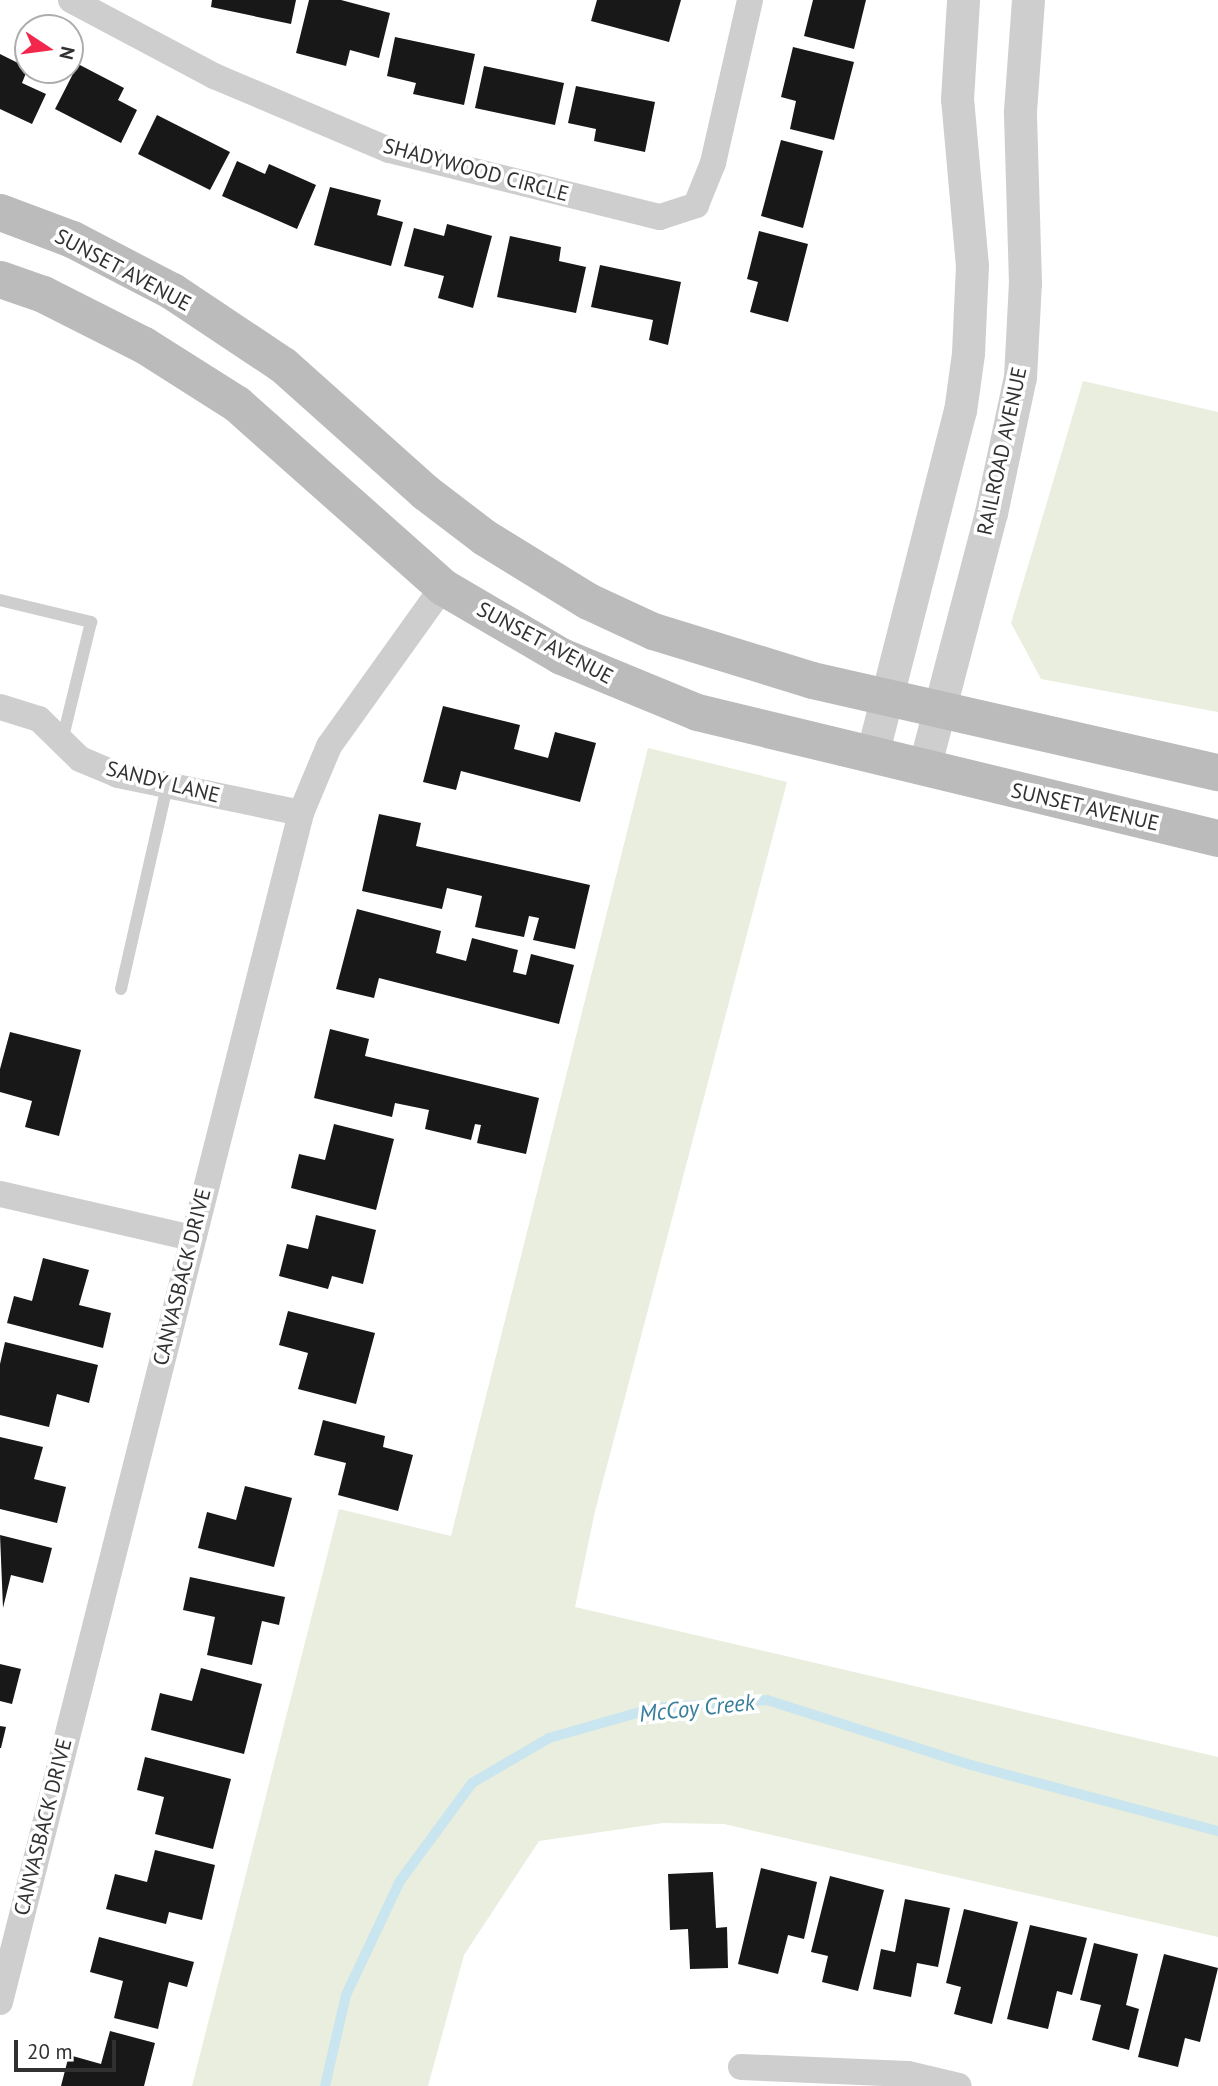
<!DOCTYPE html>
<style>
body{margin:0}
#map{position:relative;width:1218px;height:2086px;overflow:hidden;background:#fff;font-family:"PT Sans",sans-serif}
div>[style]{position:absolute}
[style*='--x']{left:calc(var(--x)*1px);top:calc(var(--y)*1px);width:calc(var(--w)*1px);rotate:calc(var(--a)*1deg)}
.green>*{inset:0;background:#e9eede}
.stream>*{height:10px;margin:-5px;padding:0 5px;transform-origin:5px;border-radius:5px;background:#c9e5ef}
.building>*{inset:0;background:#181818}
.service>*{height:12px;margin:-6px;padding:0 6px;transform-origin:6px;border-radius:6px;background:#cecece}
.minor>*{height:26px;margin:-13px;padding:0 13px;transform-origin:13px;border-radius:13px;background:#cecece}
.tertiary>*{height:33px;margin:-16.5px;padding:0 16.5px;transform-origin:16.5px;border-radius:16.5px;background:#cecece}
.secondary>*{height:37px;margin:-18.5px;padding:0 18.5px;transform-origin:18.5px;border-radius:18.5px;background:#bbb}
span{translate:-50% -50%;white-space:nowrap;text-align:center;line-height:1.15;-webkit-text-stroke:7px #fff;paint-order:stroke}
.street-label{font-size:21px;color:#313131}
.water-label{font-size:23px;color:#377e9a;font-style:italic}
.north{position:absolute;left:14px;top:14px;width:70px;height:70px;box-sizing:border-box;background:#fff;border:2px solid #adadad;border-radius:50%;rotate:103deg;font-size:19px;font-weight:700;line-height:28px;text-align:center;color:#313131}
.north::after{content:'';display:block;margin:auto;width:24px;height:32px;background:#f3274c;clip-path:polygon(50% 0,100% 100%,50% 72%,0 100%)}
.scale{position:absolute;left:14px;top:2040px;width:102px;height:32px;box-sizing:border-box;border:4px solid #313131;border-top:0;padding-left:9px;font-size:21px;line-height:24px;white-space:nowrap;color:#313131;-webkit-text-stroke:5px #fff;paint-order:stroke}
</style>
<div id="map">
<div class="green">
<div style="clip-path:polygon(1083px 381px,1218px 412px,1218px 712px,1041px 679px,1011px 623px)"></div>
<div style="clip-path:polygon(648px 748px,787px 782px,595px 1511px,575px 1607px,1218px 1757px,1218px 1937px,724px 1824px,663px 1823px,539px 1841px,464px 1955px,428px 2086px,192px 2086px,339px 1509px,451px 1536px)"></div>
</div>
<div class="stream">
<div style="--x:325;--y:2086;--w:93;--a:-77"></div>
<div style="--x:346;--y:1995;--w:126;--a:-64.7"></div>
<div style="--x:400;--y:1881;--w:122;--a:-53.7"></div>
<div style="--x:472;--y:1783;--w:89;--a:-30.3"></div>
<div style="--x:549;--y:1738;--w:109;--a:-15.9"></div>
<div style="--x:654;--y:1708;--w:113;--a:-4"></div>
<div style="--x:767;--y:1700;--w:214;--a:17.7"></div>
<div style="--x:971;--y:1765;--w:256;--a:15"></div>
</div>
<div class="building">
<div style="clip-path:polygon(212px 0,296px 0,291px 24px,211px 7px)"></div>
<div style="clip-path:polygon(309px 0,341px 0,390px 13px,379px 58px,350px 50px,346px 66px,296px 53px)"></div>
<div style="clip-path:polygon(597px 0,681px 0,669px 42px,591px 21px)"></div>
<div style="clip-path:polygon(813px 0,866px 0,854px 49px,804px 36px)"></div>
<div style="clip-path:polygon(395px 37px,475px 54px,464px 105px,413px 94px,416px 83px,387px 76px)"></div>
<div style="clip-path:polygon(793px 47px,854px 62px,834px 140px,790px 129px,796px 101px,781px 97px)"></div>
<div style="clip-path:polygon(0 54px,28px 68px,22px 83px,46px 94px,32px 124px,0 109px)"></div>
<div style="clip-path:polygon(78px 64px,124px 88px,118px 100px,137px 110px,121px 143px,55px 109px)"></div>
<div style="clip-path:polygon(484px 66px,564px 83px,555px 125px,475px 108px)"></div>
<div style="clip-path:polygon(576px 86px,655px 102px,645px 152px,594px 141px,596px 129px,568px 123px)"></div>
<div style="clip-path:polygon(157px 115px,230px 152px,210px 190px,138px 154px)"></div>
<div style="clip-path:polygon(781px 140px,823px 151px,803px 228px,761px 216px)"></div>
<div style="clip-path:polygon(237px 161px,265px 174px,269px 164px,316px 185px,297px 229px,222px 196px)"></div>
<div style="clip-path:polygon(330px 187px,381px 200px,377px 215px,403px 222px,391px 266px,314px 245px)"></div>
<div style="clip-path:polygon(447px 224px,492px 236px,473px 308px,438px 298px,444px 276px,404px 266px,414px 228px,444px 236px)"></div>
<div style="clip-path:polygon(759px 231px,808px 244px,788px 322px,750px 312px,758px 282px,747px 279px)"></div>
<div style="clip-path:polygon(510px 236px,561px 247px,559px 261px,586px 267px,576px 313px,497px 297px)"></div>
<div style="clip-path:polygon(600px 265px,681px 282px,668px 345px,649px 340px,653px 320px,591px 307px)"></div>
<div style="clip-path:polygon(443px 706px,520px 725px,514px 749px,548px 758px,555px 732px,596px 743px,580px 802px,461px 771px,456px 790px,423px 782px)"></div>
<div style="clip-path:polygon(379px 814px,421px 823px,416px 846px,590px 885px,575px 949px,533px 940px,539px 918px,529px 916px,524px 937px,475px 927px,482px 896px,447px 888px,442px 909px,362px 891px)"></div>
<div style="clip-path:polygon(357px 909px,441px 931px,436px 953px,466px 961px,472px 938px,518px 950px,513px 972px,526px 975px,531px 954px,574px 965px,559px 1024px,379px 978px,374px 998px,336px 989px)"></div>
<div style="clip-path:polygon(330px 1029px,369px 1039px,365px 1056px,539px 1098px,526px 1154px,477px 1143px,481px 1125px,475px 1124px,471px 1140px,425px 1129px,429px 1110px,395px 1103px,392px 1117px,314px 1098px)"></div>
<div style="clip-path:polygon(10px 1032px,81px 1050px,59px 1136px,25px 1127px,32px 1101px,0 1092px,0 1069px)"></div>
<div style="clip-path:polygon(334px 1124px,394px 1139px,376px 1210px,291px 1188px,299px 1154px,325px 1160px)"></div>
<div style="clip-path:polygon(316px 1215px,376px 1230px,363px 1284px,332px 1276px,328px 1289px,279px 1276px,287px 1244px,308px 1249px)"></div>
<div style="clip-path:polygon(43px 1258px,89px 1270px,79px 1305px,111px 1313px,103px 1348px,7px 1323px,14px 1296px,32px 1301px)"></div>
<div style="clip-path:polygon(288px 1311px,375px 1333px,356px 1404px,298px 1389px,308px 1353px,279px 1345px)"></div>
<div style="clip-path:polygon(5px 1342px,98px 1365px,89px 1403px,57px 1394px,49px 1427px,0 1415px,0 1364px)"></div>
<div style="clip-path:polygon(323px 1420px,385px 1436px,383px 1447px,413px 1455px,398px 1511px,338px 1495px,346px 1463px,314px 1455px)"></div>
<div style="clip-path:polygon(0 1437px,43px 1447px,34px 1479px,66px 1487px,57px 1523px,0 1509px)"></div>
<div style="clip-path:polygon(245px 1486px,292px 1498px,274px 1567px,198px 1548px,207px 1512px,236px 1520px)"></div>
<div style="clip-path:polygon(0 1535px,52px 1548px,43px 1583px,11px 1575px,3px 1608px)"></div>
<div style="clip-path:polygon(190px 1577px,285px 1597px,279px 1625px,262px 1621px,252px 1665px,207px 1655px,215px 1617px,183px 1610px)"></div>
<div style="clip-path:polygon(0 1664px,21px 1669px,12px 1704px,0 1701px)"></div>
<div style="clip-path:polygon(201px 1668px,262px 1684px,244px 1754px,151px 1730px,160px 1693px,192px 1701px)"></div>
<div style="clip-path:polygon(0 1726px,6px 1727px,1px 1748px,0 1748px)"></div>
<div style="clip-path:polygon(145px 1757px,231px 1779px,213px 1849px,155px 1834px,164px 1797px,137px 1790px)"></div>
<div style="clip-path:polygon(155px 1850px,215px 1865px,202px 1920px,169px 1912px,166px 1924px,106px 1909px,115px 1874px,147px 1882px)"></div>
<div style="clip-path:polygon(761px 1868px,817px 1882px,804px 1939px,788px 1935px,778px 1974px,738px 1964px)"></div>
<div style="clip-path:polygon(713px 1872px,716px 1928px,727px 1927px,728px 1968px,690px 1969px,688px 1929px,670px 1930px,668px 1874px)"></div>
<div style="clip-path:polygon(830px 1876px,884px 1890px,858px 1991px,822px 1982px,828px 1956px,811px 1952px)"></div>
<div style="clip-path:polygon(905px 1899px,950px 1908px,938px 1967px,917px 1963px,911px 1997px,873px 1989px,881px 1949px,895px 1952px)"></div>
<div style="clip-path:polygon(964px 1909px,1018px 1922px,992px 2024px,954px 2014px,961px 1987px,946px 1983px)"></div>
<div style="clip-path:polygon(1030px 1925px,1087px 1938px,1072px 1995px,1057px 1991px,1048px 2029px,1007px 2019px)"></div>
<div style="clip-path:polygon(99px 1937px,194px 1962px,187px 1987px,169px 1982px,158px 2029px,114px 2018px,123px 1981px,90px 1972px)"></div>
<div style="clip-path:polygon(1094px 1943px,1138px 1954px,1126px 2005px,1139px 2009px,1129px 2050px,1092px 2040px,1101px 2005px,1080px 2000px)"></div>
<div style="clip-path:polygon(1164px 1954px,1218px 1968px,1200px 2042px,1185px 2038px,1178px 2067px,1138px 2057px)"></div>
<div style="clip-path:polygon(110px 2031px,155px 2043px,144px 2086px,61px 2086px,69px 2055px,101px 2064px)"></div>
</div>
<div class="service">
<div style="--x:0;--y:600;--w:94;--a:13.6"></div>
<div style="--x:91;--y:622;--w:122;--a:103.7"></div>
<div style="--x:121;--y:989;--w:208;--a:-77.2"></div>
</div>
<div class="minor">
<div style="--x:71;--y:0;--w:162;--a:28"></div>
<div style="--x:214;--y:76;--w:190;--a:22.9"></div>
<div style="--x:389;--y:150;--w:279;--a:13.9"></div>
<div style="--x:660;--y:217;--w:38;--a:-18"></div>
<div style="--x:696;--y:205;--w:45;--a:-68"></div>
<div style="--x:713;--y:163;--w:167;--a:-77.2"></div>
<div style="--x:0;--y:707;--w:41;--a:17.1"></div>
<div style="--x:39;--y:719;--w:57;--a:44.3"></div>
<div style="--x:80;--y:759;--w:41;--a:22.8"></div>
<div style="--x:118;--y:775;--w:187;--a:11.7"></div>
<div style="--x:0;--y:1194;--w:197;--a:12.9"></div>
<div style="--x:0;--y:2002;--w:1227;--a:-75.79"></div>
<div style="--x:301;--y:813;--w:73;--a:-67.3"></div>
<div style="--x:329;--y:746;--w:196;--a:-54.4"></div>
<div style="--x:741;--y:2067;--w:167;--a:2.4"></div>
<div style="--x:908;--y:2074;--w:52;--a:13.2"></div>
</div>
<div class="tertiary">
<div style="--x:872;--y:755;--w:355;--a:-75.7"></div>
<div style="--x:960;--y:411;--w:59;--a:-82.1"></div>
<div style="--x:968;--y:353;--w:87;--a:-87.4"></div>
<div style="--x:972;--y:266;--w:168;--a:-95.1"></div>
<div style="--x:957;--y:99;--w:99;--a:-86.5"></div>
<div style="--x:924;--y:768;--w:264;--a:-75.3"></div>
<div style="--x:991;--y:513;--w:139;--a:-78"></div>
<div style="--x:1020;--y:377;--w:94;--a:-87"></div>
<div style="--x:1025;--y:283;--w:172;--a:-91.7"></div>
<div style="--x:1020;--y:111;--w:111;--a:-85.9"></div>
</div>
<div class="secondary">
<div style="--x:0;--y:212;--w:77;--a:20.6"></div>
<div style="--x:72;--y:239;--w:113;--a:27.5"></div>
<div style="--x:172;--y:291;--w:133;--a:33.7"></div>
<div style="--x:283;--y:365;--w:191;--a:41.8"></div>
<div style="--x:425;--y:492;--w:74;--a:37.3"></div>
<div style="--x:484;--y:537;--w:122;--a:31.6"></div>
<div style="--x:588;--y:601;--w:72;--a:24.8"></div>
<div style="--x:653;--y:631;--w:166;--a:17.1"></div>
<div style="--x:812;--y:680;--w:416;--a:12.8"></div>
<div style="--x:0;--y:279;--w:46;--a:19.2"></div>
<div style="--x:43;--y:294;--w:113;--a:26.8"></div>
<div style="--x:144;--y:345;--w:110;--a:32.4"></div>
<div style="--x:237;--y:404;--w:276;--a:41.6"></div>
<div style="--x:443;--y:587;--w:137;--a:30.3"></div>
<div style="--x:561;--y:656;--w:147;--a:22.4"></div>
<div style="--x:697;--y:712;--w:536;--a:13.6"></div>
</div>
<div class="street-label">
<span style="left:476px;top:170px;rotate:15deg">SHADYWOOD CIRCLE</span>
<span style="left:123px;top:270px;rotate:28deg">SUNSET AVENUE</span>
<span style="left:1002px;top:451px;rotate:-78deg">RAILROAD AVENUE</span>
<span style="left:545px;top:643px;rotate:28deg">SUNSET AVENUE</span>
<span style="left:163px;top:782px;rotate:14deg">SANDY LANE</span>
<span style="left:1085px;top:807px;rotate:13deg">SUNSET AVENUE</span>
<span style="left:182px;top:1277px;rotate:-76deg">CANVASBACK DRIVE</span>
<span style="left:43px;top:1827px;rotate:-76deg">CANVASBACK DRIVE</span>
</div>
<div class="water-label">
<span style="left:697px;top:1708px;rotate:-6deg">McCoy Creek</span>
</div>
<div class="north">N</div>
<div class="scale">20 m</div>
</div>
